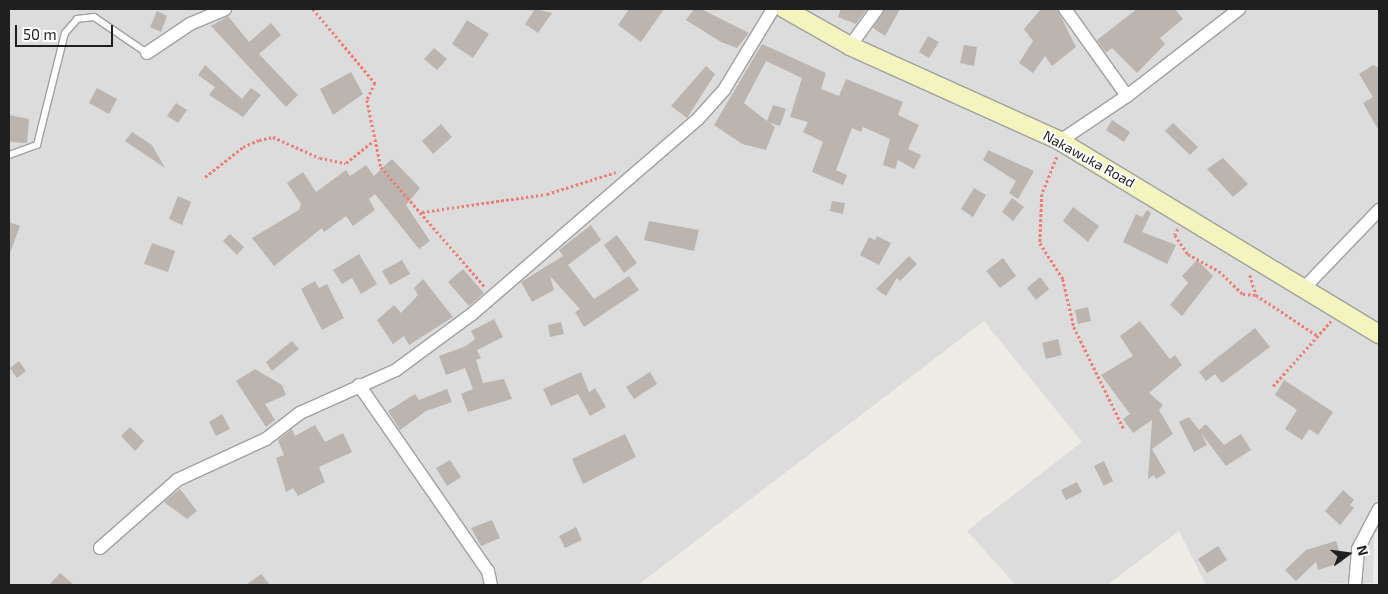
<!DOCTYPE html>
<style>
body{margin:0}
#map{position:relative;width:1388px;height:594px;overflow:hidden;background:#efebe6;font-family:"Exo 2",sans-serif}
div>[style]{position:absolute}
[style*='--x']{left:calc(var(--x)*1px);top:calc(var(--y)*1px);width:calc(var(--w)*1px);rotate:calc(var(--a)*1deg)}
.residential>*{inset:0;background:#dcdcdc}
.building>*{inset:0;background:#bcb4af}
.path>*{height:2.5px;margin-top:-1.25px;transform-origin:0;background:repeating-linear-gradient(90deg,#ee7d77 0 2.5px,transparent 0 5px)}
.roads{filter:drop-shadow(1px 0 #a0a0a0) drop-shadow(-1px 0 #a0a0a0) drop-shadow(0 1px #a0a0a0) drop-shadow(0 -1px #a0a0a0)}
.service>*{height:6px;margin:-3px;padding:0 3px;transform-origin:3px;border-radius:3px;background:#fff}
.minor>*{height:12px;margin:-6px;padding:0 6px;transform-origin:6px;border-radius:6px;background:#fff}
.secondary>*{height:18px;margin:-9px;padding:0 9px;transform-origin:9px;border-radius:9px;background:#f4f4be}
span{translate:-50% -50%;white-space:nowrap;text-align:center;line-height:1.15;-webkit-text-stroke:4px #fff;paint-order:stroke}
.street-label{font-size:14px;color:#1f1f1f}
.frame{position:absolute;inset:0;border:10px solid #1f1f1f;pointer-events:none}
.north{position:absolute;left:1323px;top:529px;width:50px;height:50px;-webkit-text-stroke:4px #fff;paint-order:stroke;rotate:76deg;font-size:14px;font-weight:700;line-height:20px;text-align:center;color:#1f1f1f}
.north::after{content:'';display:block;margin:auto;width:18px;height:22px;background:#1f1f1f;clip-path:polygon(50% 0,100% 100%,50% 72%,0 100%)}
.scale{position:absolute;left:15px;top:25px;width:98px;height:22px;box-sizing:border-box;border:2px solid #1f1f1f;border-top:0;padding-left:6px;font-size:15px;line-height:18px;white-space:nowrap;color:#1f1f1f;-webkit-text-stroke:4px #fff;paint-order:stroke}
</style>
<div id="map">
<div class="residential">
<div style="clip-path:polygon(9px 9px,1379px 9px,1379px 530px,1374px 535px,1373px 583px,1206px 585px,1179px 531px,1107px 585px,1016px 585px,967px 531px,1082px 442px,984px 321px,638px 585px,9px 585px)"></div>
</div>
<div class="building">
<div style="clip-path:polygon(535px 9px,552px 13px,538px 33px,525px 24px)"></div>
<div style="clip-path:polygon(629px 9px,664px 9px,641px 42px,618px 25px)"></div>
<div style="clip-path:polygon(694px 9px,701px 9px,749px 33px,737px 48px,721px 42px,686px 20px)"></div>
<div style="clip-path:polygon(841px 9px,867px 9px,856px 24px,838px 17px)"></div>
<div style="clip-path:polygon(885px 9px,900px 9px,885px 36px,873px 28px)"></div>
<div style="clip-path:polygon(1041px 9px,1057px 9px,1076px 47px,1052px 66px,1045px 56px,1033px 73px,1019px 63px,1033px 41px,1024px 29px)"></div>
<div style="clip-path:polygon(1137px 9px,1175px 9px,1183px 19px,1160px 38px,1165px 44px,1137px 73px,1112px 48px,1106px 53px,1097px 40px)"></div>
<div style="clip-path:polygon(157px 11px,167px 16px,161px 32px,150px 27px)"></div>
<div style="clip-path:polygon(228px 16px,249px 42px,271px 23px,281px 35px,259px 54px,298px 95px,286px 107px,211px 26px)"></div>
<div style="clip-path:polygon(467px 20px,489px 34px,473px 58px,452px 44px)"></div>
<div style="clip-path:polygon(928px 36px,939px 42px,929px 58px,919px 52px)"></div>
<div style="clip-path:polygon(762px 44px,826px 73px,821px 89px,839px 96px,846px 79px,903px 102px,898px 115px,919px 125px,908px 149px,921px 155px,914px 169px,898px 160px,895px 169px,883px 165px,890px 139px,863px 127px,861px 132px,852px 128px,836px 170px,847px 175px,843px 185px,812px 172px,823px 142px,803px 132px,808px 122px,790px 117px,802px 78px,766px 61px,744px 103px,767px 121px,773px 105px,786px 109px,780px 126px,770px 123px,775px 127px,766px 150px,742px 144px,714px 125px)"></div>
<div style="clip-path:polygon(964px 45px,977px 47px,974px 66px,960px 63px)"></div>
<div style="clip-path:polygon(434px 48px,447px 59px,437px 70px,424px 59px)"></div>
<div style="clip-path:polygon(205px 65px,242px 99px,251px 88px,261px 95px,243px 117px,209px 95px,215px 87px,198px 75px)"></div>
<div style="clip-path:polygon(1373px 65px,1379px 68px,1379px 131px,1363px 103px,1373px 97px,1359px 74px)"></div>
<div style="clip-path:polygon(706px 66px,715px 74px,687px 118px,671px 106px)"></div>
<div style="clip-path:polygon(351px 72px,363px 94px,333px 115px,320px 89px)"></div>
<div style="clip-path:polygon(97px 88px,117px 99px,109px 114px,89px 103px)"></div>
<div style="clip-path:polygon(176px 103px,187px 110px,178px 123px,167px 116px)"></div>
<div style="clip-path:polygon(9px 115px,29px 119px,27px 143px,9px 142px)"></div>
<div style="clip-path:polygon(1112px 120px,1130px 132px,1124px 142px,1106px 130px)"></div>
<div style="clip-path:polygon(1173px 123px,1198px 147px,1190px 155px,1165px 131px)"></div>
<div style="clip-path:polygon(441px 124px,452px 137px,433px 154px,422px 141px)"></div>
<div style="clip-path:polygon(132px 132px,152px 145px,165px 168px,125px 141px)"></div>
<div style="clip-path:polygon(988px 150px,1034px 171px,1018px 199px,1009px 193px,1016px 181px,983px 160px)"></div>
<div style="clip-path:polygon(1223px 158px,1248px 184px,1233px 197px,1207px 169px)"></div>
<div style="clip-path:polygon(392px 159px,420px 188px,406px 205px,430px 241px,419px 249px,375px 194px,369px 199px,375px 210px,353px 226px,346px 216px,324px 232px,322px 228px,274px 266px,252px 238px,299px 210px,301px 204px,287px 183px,303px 172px,316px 192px,346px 170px,350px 176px,366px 165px,374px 176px)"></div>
<div style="clip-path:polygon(974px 188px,986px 195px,973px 217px,961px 209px)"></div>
<div style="clip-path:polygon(178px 196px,191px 202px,182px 225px,169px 219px)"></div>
<div style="clip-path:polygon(1012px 198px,1024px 207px,1013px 221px,1002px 212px)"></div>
<div style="clip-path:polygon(832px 201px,845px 203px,843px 214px,830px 211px)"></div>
<div style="clip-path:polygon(1073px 207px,1099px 226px,1088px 242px,1063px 221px)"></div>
<div style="clip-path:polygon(1147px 210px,1151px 213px,1142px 232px,1176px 245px,1167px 264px,1123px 242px,1136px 214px,1142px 217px)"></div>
<div style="clip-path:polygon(649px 221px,699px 230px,694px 251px,644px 240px)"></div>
<div style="clip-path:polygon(9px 222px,20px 226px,10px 253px,9px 253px)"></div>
<div style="clip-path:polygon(591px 225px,601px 240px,568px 265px,594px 299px,629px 276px,639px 290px,584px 327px,575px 312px,580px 309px,550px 276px,554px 290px,532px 302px,521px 282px,563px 256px,559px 250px)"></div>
<div style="clip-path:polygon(230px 234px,244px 247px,237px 255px,223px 241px)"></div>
<div style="clip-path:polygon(617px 235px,637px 263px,624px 273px,604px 245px)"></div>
<div style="clip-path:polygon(877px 236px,891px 243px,879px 265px,860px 255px,869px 237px,875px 240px)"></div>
<div style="clip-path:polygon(152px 243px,175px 251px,168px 272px,144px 264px)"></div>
<div style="clip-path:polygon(359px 254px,377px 284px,361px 294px,352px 278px,342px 284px,333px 270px)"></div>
<div style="clip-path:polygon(909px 256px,917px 264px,900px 281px,897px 278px,886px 296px,876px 289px)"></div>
<div style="clip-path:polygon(1003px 258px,1016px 276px,1000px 288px,986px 271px)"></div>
<div style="clip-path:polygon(402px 260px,410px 274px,390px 285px,382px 271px)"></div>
<div style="clip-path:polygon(1197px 260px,1213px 276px,1182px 316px,1170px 305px,1188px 283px,1182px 276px)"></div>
<div style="clip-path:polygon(463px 269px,484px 293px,469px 306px,448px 282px)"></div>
<div style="clip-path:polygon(1040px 277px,1049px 289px,1036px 300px,1027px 288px)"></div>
<div style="clip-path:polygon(423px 279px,453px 317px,409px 345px,404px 336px,393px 344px,377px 320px,394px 305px,401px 313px,418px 295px,414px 288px)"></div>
<div style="clip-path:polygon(315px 281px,319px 288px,327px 284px,344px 318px,322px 330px,301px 289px)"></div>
<div style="clip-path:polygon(1088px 307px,1091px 321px,1078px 324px,1075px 310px)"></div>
<div style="clip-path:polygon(494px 319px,503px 337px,477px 350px,481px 358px,476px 360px,483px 383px,504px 379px,512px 399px,468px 412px,461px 394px,473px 389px,465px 368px,446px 375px,439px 356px,466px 346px,475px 339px,471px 331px)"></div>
<div style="clip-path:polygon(1140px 321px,1170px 359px,1175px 355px,1182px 365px,1149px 393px,1163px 405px,1159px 410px,1173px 434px,1152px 449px,1166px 473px,1156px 479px,1154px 475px,1148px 479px,1152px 420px,1133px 433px,1123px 419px,1130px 414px,1101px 375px,1133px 356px,1120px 336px)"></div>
<div style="clip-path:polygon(561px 322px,564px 334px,550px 337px,548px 325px)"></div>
<div style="clip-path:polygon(1255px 328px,1270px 347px,1222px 383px,1215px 374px,1206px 381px,1199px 372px)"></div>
<div style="clip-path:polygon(1058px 339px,1062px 355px,1046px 359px,1042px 343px)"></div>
<div style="clip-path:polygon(292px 341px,299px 349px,272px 371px,266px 362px)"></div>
<div style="clip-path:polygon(19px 361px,26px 371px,17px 378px,10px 368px)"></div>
<div style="clip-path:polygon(255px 369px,282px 385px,286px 395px,265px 404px,275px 420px,266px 427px,236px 381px)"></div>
<div style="clip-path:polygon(581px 372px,589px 392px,595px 388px,606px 407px,590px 416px,578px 394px,551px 406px,543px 389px)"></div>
<div style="clip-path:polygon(650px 372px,657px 384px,634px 399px,626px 387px)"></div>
<div style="clip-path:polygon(1284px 380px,1333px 412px,1318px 435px,1309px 429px,1302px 440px,1285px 429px,1297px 410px,1275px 395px)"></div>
<div style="clip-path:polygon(447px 389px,452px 402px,426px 411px,400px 430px,388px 411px,415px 394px,419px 400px)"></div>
<div style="clip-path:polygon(222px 414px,230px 429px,216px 436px,209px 422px)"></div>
<div style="clip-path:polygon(1189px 417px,1199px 430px,1206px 424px,1224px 445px,1241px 434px,1251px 450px,1226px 466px,1201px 433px,1207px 445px,1194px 452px,1179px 422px)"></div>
<div style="clip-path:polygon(315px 425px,325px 442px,343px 433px,352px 452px,319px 467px,325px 482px,298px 496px,293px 488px,286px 492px,276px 458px,284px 455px,278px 440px,292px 429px,295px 436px)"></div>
<div style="clip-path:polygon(130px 427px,144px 441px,135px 451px,121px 436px)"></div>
<div style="clip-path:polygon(625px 434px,636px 457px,583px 484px,572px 459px)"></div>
<div style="clip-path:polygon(450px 460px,461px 477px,447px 486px,436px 468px)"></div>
<div style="clip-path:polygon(1104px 461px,1113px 481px,1104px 486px,1094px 466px)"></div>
<div style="clip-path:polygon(1077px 482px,1082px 492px,1066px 500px,1061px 490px)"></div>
<div style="clip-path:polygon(180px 489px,197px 511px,187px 519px,164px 502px)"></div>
<div style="clip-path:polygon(1343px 490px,1354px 500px,1350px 505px,1354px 508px,1340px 525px,1325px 511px)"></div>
<div style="clip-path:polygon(492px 520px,500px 538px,481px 546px,471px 528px)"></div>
<div style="clip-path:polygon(576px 527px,582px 540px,565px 548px,559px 536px)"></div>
<div style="clip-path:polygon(1336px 541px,1343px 562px,1318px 570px,1316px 562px,1296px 581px,1285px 570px,1306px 550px)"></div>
<div style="clip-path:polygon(1218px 546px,1227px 560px,1207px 573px,1198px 559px)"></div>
<div style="clip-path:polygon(60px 573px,74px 585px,49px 585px)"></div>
<div style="clip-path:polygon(261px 574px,270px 585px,246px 585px)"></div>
</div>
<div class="path">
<div style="--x:313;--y:9;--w:97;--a:50"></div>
<div style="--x:375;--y:83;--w:19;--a:115"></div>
<div style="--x:367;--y:100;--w:68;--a:78.2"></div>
<div style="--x:381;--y:167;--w:159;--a:49.1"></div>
<div style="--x:1057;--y:157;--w:40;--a:112"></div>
<div style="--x:1042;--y:194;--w:49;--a:92.3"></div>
<div style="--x:1040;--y:243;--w:43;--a:57.4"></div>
<div style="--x:1063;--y:279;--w:49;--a:77.1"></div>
<div style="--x:1074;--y:327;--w:114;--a:63.9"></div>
<div style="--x:205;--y:177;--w:48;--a:-38.3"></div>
<div style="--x:243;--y:147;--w:17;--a:-24"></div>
<div style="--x:259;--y:140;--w:14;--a:-12"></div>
<div style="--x:273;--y:137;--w:51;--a:24.1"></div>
<div style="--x:320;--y:158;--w:26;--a:11"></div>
<div style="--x:346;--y:163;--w:35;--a:-39"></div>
<div style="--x:422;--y:212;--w:126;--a:-8.2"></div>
<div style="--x:547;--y:194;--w:72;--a:-17.7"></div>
<div style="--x:1178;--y:229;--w:7;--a:117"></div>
<div style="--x:1175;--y:235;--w:23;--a:56"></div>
<div style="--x:1188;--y:254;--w:35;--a:29"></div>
<div style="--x:1219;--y:271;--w:33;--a:44"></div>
<div style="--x:1243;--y:294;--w:13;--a:4"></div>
<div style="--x:1256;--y:295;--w:74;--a:33.5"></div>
<div style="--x:1250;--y:275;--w:21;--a:73"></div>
<div style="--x:1273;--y:386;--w:87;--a:-48.3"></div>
</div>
<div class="roads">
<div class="service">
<div style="--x:9;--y:155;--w:30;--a:-20"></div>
<div style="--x:37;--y:145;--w:115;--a:-76"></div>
<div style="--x:65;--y:33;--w:18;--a:-49"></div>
<div style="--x:77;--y:19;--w:17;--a:-7"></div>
<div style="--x:94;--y:17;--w:64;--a:34.2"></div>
</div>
<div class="minor">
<div style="--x:1065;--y:9;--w:107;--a:54.5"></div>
<div style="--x:850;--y:46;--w:46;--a:-53.9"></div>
<div style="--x:147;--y:53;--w:52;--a:-34"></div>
<div style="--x:190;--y:24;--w:38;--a:-23"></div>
<div style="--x:1060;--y:141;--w:81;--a:-33.9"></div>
<div style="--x:1127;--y:96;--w:142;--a:-37.8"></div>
<div style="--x:1303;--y:289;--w:110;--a:-46.1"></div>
<div style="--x:359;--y:385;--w:226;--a:55.3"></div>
<div style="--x:488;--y:571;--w:14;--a:78"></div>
<div style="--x:100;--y:548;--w:103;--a:-41.4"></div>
<div style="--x:177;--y:480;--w:98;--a:-24.7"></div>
<div style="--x:266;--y:439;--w:43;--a:-37.4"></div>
<div style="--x:300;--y:413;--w:105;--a:-24.1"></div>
<div style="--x:396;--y:370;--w:94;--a:-36.4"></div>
<div style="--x:472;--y:314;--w:297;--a:-40.8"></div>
<div style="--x:697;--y:120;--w:40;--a:-48"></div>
<div style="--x:724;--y:90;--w:95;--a:-58.8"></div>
<div style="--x:1355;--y:585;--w:36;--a:-85"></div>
<div style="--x:1358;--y:549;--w:45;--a:-62.3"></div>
</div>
<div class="secondary">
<div style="--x:785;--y:9;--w:75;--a:29.6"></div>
<div style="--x:850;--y:46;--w:230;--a:24.3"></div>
<div style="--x:1060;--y:141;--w:373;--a:31.2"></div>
</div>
</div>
<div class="street-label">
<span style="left:1089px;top:159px;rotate:29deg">Nakawuka Road</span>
</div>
<div class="frame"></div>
<div class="north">N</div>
<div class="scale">50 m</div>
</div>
